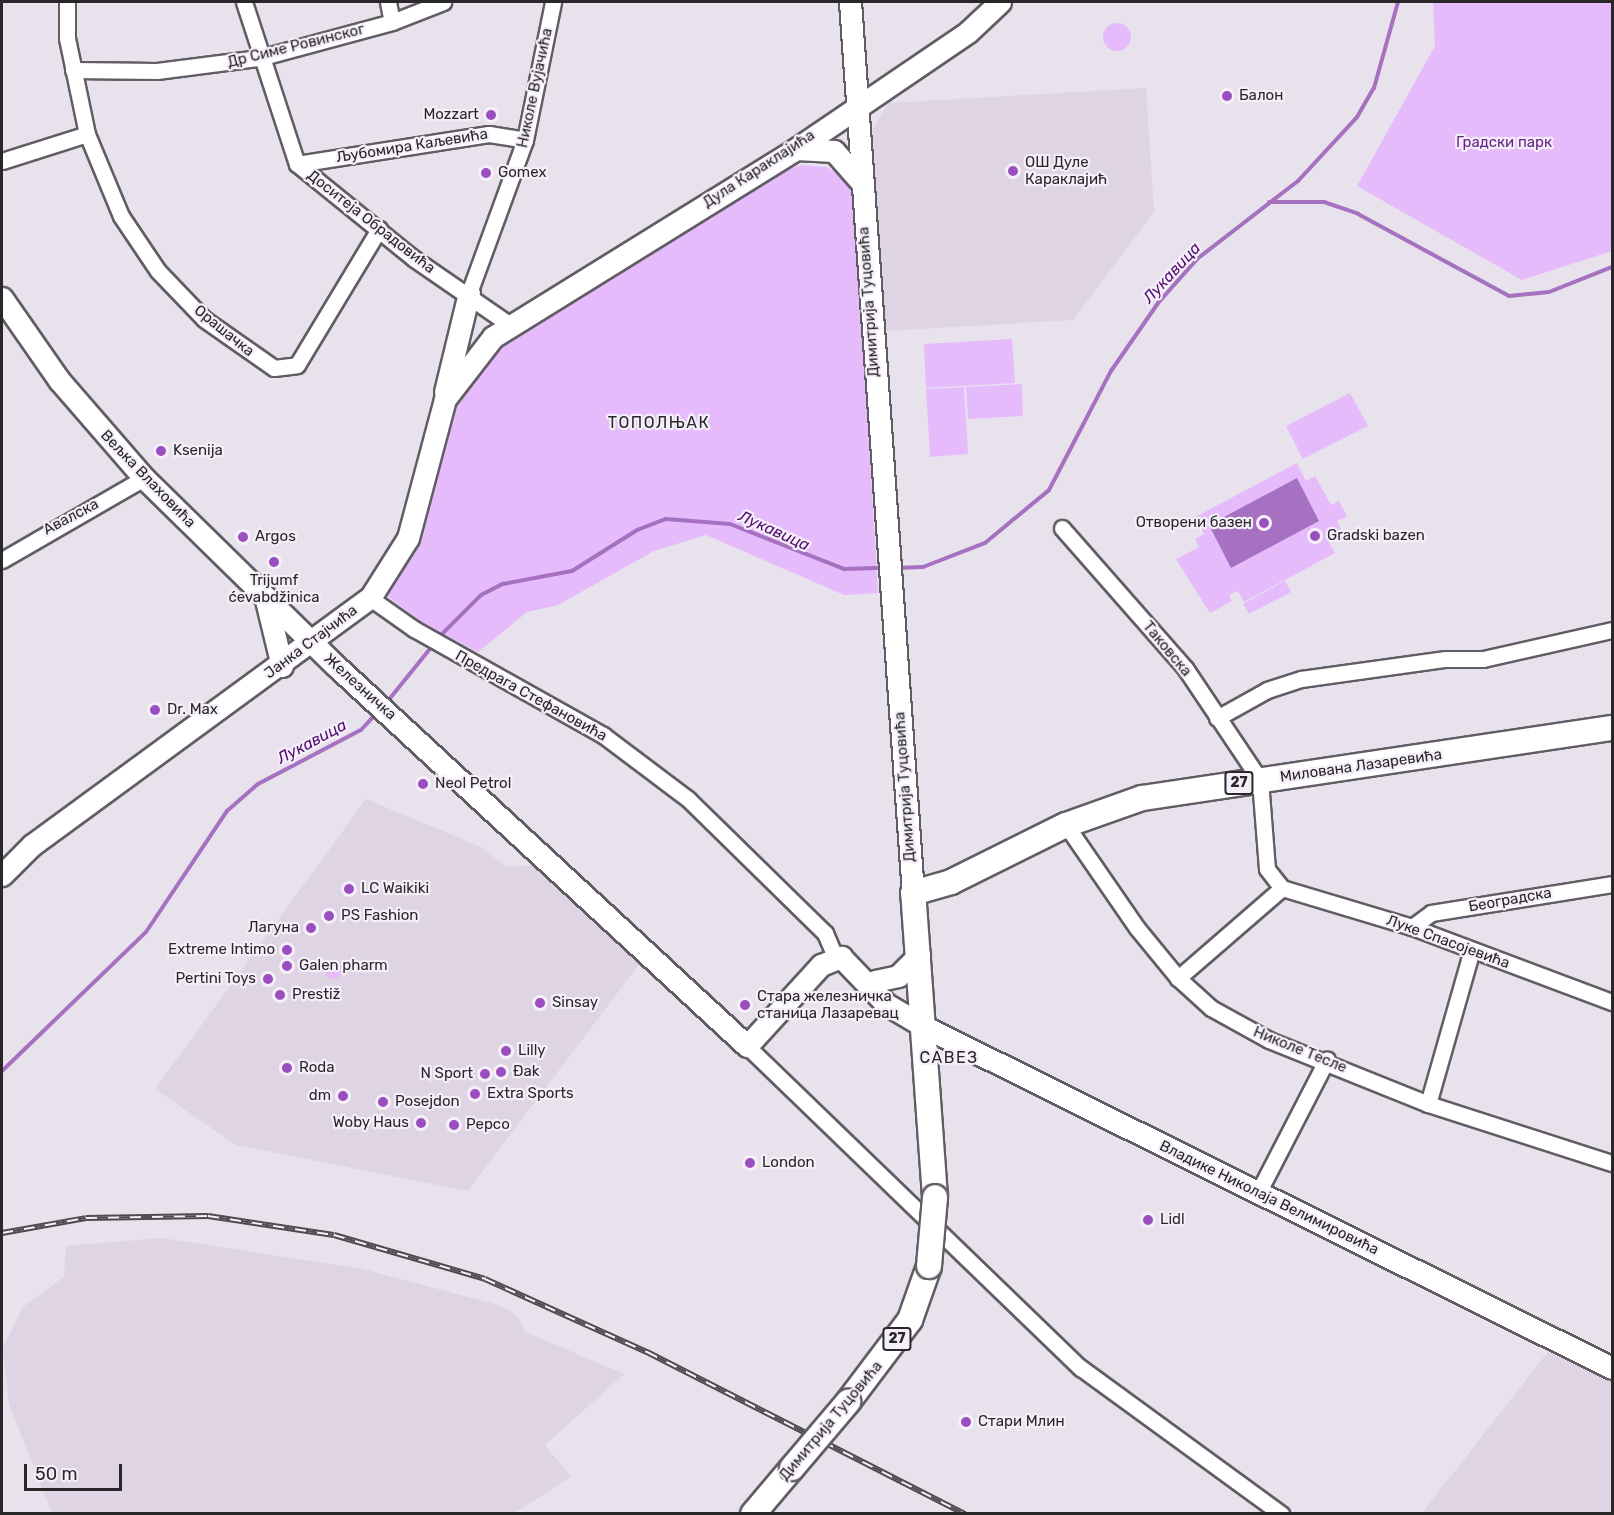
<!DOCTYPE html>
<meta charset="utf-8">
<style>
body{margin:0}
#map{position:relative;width:1614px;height:1515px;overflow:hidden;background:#e8e2ec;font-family:Rubik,sans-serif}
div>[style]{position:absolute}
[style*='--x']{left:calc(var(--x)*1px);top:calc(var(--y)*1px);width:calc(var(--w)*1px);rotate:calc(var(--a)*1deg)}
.built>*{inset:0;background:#dfd4e4}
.green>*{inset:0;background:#e6bbfc}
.round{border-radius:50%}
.water>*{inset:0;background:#a571c0}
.stream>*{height:4px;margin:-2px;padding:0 2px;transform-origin:2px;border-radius:2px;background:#a571c0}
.roads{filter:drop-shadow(2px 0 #625d65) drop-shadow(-2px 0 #625d65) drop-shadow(0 2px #625d65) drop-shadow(0 -2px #625d65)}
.street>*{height:15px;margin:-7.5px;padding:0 7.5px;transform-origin:7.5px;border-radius:7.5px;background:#fff}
.secondary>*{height:21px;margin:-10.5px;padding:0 10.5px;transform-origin:10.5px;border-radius:10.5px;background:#fff}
.primary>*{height:24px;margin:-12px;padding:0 12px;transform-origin:12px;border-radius:12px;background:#fff}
.rail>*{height:6px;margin-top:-3px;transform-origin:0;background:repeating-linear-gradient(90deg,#f5eff9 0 11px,#4e4b4f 0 22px);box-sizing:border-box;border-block:2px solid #4e4b4f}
.bridges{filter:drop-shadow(2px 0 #625d65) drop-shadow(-2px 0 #625d65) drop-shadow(0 2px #625d65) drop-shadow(0 -2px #625d65)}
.primary-bridge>*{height:24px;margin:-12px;padding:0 12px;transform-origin:12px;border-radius:12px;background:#fff}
.dots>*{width:16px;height:16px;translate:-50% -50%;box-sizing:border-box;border:3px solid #f5eff9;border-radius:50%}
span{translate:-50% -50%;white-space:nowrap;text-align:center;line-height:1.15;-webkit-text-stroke:4.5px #f5eff9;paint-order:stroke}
.shield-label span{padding:2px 4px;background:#f5eff9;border:2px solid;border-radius:4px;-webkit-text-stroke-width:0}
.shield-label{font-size:14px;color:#29272a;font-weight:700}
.street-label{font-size:15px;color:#29272a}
.poi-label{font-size:15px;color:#29272a}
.left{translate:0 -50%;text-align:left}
.right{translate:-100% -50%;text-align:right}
.park-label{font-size:15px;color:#662383}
.water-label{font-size:16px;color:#530a6f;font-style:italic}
.neighbourhood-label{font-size:16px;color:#29272a;letter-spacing:1.5px}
.frame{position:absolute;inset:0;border:3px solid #29272a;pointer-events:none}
.scale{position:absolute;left:24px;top:1464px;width:98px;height:27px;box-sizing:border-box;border:3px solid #29272a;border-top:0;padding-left:8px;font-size:18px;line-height:21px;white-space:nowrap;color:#29272a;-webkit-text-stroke:4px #f5eff9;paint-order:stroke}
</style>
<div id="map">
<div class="built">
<div style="clip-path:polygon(1146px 88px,1154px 212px,1073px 320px,885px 331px,872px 129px,889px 103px)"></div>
<div style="clip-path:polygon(366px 799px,481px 847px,506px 867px,537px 865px,643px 959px,468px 1191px,236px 1145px,155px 1089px)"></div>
<div style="clip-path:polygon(162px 1238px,363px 1269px,502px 1306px,519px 1318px,525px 1332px,624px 1374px,545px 1445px,571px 1477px,514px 1513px,52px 1513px,9px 1404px,3px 1348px,23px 1307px,64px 1277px,66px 1246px)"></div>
<div style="clip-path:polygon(1548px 1352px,1612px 1383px,1612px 1513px,1422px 1513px)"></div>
</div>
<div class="green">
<div style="clip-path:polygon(1433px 2px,1612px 2px,1612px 251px,1522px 280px,1357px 186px,1435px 46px)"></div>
<div class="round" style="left:1103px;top:23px;width:28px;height:28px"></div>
<div style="clip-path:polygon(802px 165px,826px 167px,846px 179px,855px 204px,878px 593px,844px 595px,706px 535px,654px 551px,558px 605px,527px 612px,478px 652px,421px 622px,385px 594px,448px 419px,467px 380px,499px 341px,779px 172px)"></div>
<div style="clip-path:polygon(1012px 339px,1015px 383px,926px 388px,924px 344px)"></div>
<div style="clip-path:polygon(1022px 384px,1023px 416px,968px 419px,966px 387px)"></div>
<div style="clip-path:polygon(964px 387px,968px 454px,930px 457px,926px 389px)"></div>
<div style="clip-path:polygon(1350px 393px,1368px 426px,1303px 459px,1286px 426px)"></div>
<div style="clip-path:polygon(1297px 463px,1306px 481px,1315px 476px,1331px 505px,1339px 501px,1347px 516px,1337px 521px,1343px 534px,1329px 542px,1335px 553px,1244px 602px,1238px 591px,1229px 595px,1232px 601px,1210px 613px,1176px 559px,1199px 547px,1195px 539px,1204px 534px,1195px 517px)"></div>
<div style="clip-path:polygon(1285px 581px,1291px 592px,1249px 614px,1243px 604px)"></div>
<div class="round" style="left:324px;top:961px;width:18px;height:18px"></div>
</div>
<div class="water">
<div style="clip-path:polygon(1297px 478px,1319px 521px,1231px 568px,1209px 525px)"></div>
</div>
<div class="stream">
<div style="--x:1269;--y:202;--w:55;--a:0"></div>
<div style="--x:1324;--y:202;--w:36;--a:19"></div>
<div style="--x:1358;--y:214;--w:172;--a:28.5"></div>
<div style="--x:1509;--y:296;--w:40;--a:-5.7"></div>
<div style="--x:1549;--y:292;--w:68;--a:-21.6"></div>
<div style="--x:896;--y:568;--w:27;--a:-2"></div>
<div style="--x:923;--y:567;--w:66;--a:-21.2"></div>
<div style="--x:985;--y:543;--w:83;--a:-39.6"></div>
<div style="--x:1049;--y:490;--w:134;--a:-62.5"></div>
<div style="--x:1111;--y:371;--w:83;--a:-55.3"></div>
<div style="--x:1158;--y:303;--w:59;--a:-48.4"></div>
<div style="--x:1197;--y:259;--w:128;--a:-37.7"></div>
<div style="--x:1298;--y:181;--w:87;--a:-47.3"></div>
<div style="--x:1357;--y:117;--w:34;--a:-60"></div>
<div style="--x:1374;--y:88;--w:89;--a:-74.4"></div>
<div style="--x:437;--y:639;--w:62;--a:-45"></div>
<div style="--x:481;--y:595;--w:25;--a:-27"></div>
<div style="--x:503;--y:584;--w:70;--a:-10.7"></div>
<div style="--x:572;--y:571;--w:77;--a:-32.2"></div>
<div style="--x:637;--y:530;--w:31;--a:-21"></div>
<div style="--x:666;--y:519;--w:64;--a:4.5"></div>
<div style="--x:730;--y:524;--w:123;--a:21.5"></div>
<div style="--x:844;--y:569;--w:38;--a:-2"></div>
<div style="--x:387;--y:702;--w:73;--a:-51.1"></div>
<div style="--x:2;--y:1071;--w:200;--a:-44"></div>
<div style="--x:146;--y:932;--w:146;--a:-56.2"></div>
<div style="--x:227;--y:811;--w:41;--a:-41.1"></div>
<div style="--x:258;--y:784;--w:116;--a:-27.7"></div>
<div style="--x:361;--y:730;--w:25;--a:-47"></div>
</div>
<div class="roads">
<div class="street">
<div style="--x:244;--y:2;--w:170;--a:71.9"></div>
<div style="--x:297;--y:164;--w:149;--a:39"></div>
<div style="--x:413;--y:258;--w:118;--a:34.6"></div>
<div style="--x:388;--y:2;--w:20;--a:79"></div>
<div style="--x:73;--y:70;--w:84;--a:0.7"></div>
<div style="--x:157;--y:71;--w:103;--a:-7.3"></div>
<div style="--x:259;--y:58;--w:138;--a:-15.1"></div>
<div style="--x:392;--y:22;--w:55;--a:-21.4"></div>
<div style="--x:87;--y:134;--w:89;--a:67.5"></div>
<div style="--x:121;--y:216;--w:66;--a:56.1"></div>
<div style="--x:158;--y:271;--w:66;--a:46.2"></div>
<div style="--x:204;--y:319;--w:85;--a:35"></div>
<div style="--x:274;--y:368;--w:23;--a:-7"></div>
<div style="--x:297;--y:365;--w:159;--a:-58.9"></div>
<div style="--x:2;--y:161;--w:89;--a:-17.6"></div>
<div style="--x:87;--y:134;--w:98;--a:-101.8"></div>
<div style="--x:67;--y:38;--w:36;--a:-90"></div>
<div style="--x:297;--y:164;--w:194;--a:-8.9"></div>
<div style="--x:489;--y:134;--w:36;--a:9"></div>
<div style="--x:469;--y:293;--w:163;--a:-69.9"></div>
<div style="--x:525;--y:140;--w:141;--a:-78.5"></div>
<div style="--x:1062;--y:528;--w:186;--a:48.7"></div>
<div style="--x:1185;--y:668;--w:135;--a:56.2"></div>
<div style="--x:1260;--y:780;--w:89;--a:85.5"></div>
<div style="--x:1267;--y:869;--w:24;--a:52"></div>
<div style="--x:1282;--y:888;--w:138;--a:139.1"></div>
<div style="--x:2;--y:560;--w:164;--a:-30"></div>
<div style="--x:370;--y:598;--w:54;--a:35.2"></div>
<div style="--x:414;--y:629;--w:217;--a:29.3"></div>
<div style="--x:603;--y:735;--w:106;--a:37"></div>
<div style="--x:688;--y:799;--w:192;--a:44.4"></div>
<div style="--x:825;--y:933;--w:25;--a:67"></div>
<div style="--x:1217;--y:718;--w:57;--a:-29.2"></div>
<div style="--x:1267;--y:690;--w:36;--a:-18"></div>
<div style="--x:1301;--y:679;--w:146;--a:-7.9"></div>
<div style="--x:1446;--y:659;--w:37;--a:0"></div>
<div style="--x:1483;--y:659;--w:132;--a:-12.7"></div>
<div style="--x:1066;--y:825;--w:125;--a:55.4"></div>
<div style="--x:1137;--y:928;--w:65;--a:50.6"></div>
<div style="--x:1178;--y:978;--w:45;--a:42.3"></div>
<div style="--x:1211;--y:1008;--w:66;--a:28.9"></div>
<div style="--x:1269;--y:1040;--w:171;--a:21.9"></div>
<div style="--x:1428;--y:1104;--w:193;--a:17.8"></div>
<div style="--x:1282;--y:888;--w:136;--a:16.7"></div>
<div style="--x:1412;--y:927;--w:214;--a:20.6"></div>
<div style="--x:1412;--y:927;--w:24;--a:-36"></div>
<div style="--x:1431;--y:913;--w:183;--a:-9.1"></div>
<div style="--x:747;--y:1046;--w:464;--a:44"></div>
<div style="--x:1081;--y:1368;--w:248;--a:36.1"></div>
<div style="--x:1428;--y:1104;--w:160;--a:-74.1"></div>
<div style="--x:1259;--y:1191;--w:148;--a:-62.7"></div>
</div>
<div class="secondary">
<div style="--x:850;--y:2;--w:893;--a:85.96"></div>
<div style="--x:796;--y:149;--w:38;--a:3"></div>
<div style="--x:834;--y:151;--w:41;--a:48.9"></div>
<div style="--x:2;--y:298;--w:100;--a:55.2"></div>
<div style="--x:59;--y:380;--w:130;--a:49.1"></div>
<div style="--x:144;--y:478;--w:270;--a:44.4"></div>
<div style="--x:337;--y:667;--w:558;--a:42.75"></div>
<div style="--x:747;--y:1046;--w:110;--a:-47.6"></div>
<div style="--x:821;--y:965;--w:22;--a:-22"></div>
<div style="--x:841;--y:957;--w:65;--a:46.2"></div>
<div style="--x:886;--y:1004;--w:45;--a:30.5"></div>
<div style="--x:925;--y:1027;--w:767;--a:26.4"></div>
<div style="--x:445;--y:392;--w:102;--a:-76.4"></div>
<div style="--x:266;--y:600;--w:68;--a:76.4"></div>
<div style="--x:2;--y:875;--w:42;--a:-45"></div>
<div style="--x:32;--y:845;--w:419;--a:-36.2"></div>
<div style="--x:370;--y:598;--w:71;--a:-57.7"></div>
<div style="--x:408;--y:538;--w:144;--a:-75.1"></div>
<div style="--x:445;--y:399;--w:78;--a:-52.3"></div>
<div style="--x:493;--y:337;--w:357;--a:-31.8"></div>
<div style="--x:796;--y:149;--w:208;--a:-34.2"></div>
<div style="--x:968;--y:32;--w:44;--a:-43.2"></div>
<div style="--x:875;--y:981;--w:24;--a:-12"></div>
<div style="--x:898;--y:976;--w:30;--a:-45"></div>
</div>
<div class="primary">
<div style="--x:935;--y:1197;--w:305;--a:-94.1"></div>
<div style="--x:913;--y:893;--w:40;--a:-16"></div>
<div style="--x:951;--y:882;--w:128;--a:-26.4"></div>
<div style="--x:1066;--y:825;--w:81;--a:-19.6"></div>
<div style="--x:1142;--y:798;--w:475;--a:-8.5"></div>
<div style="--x:848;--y:1402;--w:103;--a:-52.9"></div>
<div style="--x:910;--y:1320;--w:57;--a:-70.6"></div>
<div style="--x:753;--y:1514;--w:60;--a:-49.7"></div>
</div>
</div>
<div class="rail">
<div style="--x:2;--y:1233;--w:85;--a:-10.1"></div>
<div style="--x:86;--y:1218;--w:122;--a:-0.9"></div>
<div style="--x:208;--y:1216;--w:127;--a:8.6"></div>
<div style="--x:334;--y:1235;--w:157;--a:16.2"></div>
<div style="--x:485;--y:1279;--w:178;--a:24.3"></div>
<div style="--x:647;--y:1352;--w:357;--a:27"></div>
</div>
<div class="bridges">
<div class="primary-bridge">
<div style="--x:929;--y:1266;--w:69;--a:-85"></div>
<div style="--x:792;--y:1468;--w:87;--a:-49.7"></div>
</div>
</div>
<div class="dots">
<div style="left:1227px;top:96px;background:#9b4ebf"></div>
<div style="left:491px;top:115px;background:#9b4ebf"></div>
<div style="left:1013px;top:171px;background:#9b4ebf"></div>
<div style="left:486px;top:173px;background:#9b4ebf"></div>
<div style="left:161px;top:451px;background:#9b4ebf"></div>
<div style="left:1264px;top:523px;background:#9b4ebf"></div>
<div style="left:1315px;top:536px;background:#9b4ebf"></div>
<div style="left:243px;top:537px;background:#9b4ebf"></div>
<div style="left:274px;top:562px;background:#9b4ebf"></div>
<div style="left:155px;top:710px;background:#9b4ebf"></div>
<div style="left:423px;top:784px;background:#9b4ebf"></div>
<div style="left:349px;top:889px;background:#9b4ebf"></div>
<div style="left:329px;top:916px;background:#9b4ebf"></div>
<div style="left:311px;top:928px;background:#9b4ebf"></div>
<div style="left:287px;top:950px;background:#9b4ebf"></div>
<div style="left:287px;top:966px;background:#9b4ebf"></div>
<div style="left:268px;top:979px;background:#9b4ebf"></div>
<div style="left:280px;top:995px;background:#9b4ebf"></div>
<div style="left:540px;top:1003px;background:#9b4ebf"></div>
<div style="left:745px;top:1005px;background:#9b4ebf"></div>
<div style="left:506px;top:1051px;background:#9b4ebf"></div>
<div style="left:287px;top:1068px;background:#9b4ebf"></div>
<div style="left:501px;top:1072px;background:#9b4ebf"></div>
<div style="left:485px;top:1074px;background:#9b4ebf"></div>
<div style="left:475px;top:1094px;background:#9b4ebf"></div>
<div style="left:343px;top:1096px;background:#9b4ebf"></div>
<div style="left:383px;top:1102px;background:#9b4ebf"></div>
<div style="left:421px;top:1123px;background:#9b4ebf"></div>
<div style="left:454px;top:1125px;background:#9b4ebf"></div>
<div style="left:750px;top:1163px;background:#9b4ebf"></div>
<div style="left:1148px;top:1220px;background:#9b4ebf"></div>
<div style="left:966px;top:1422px;background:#9b4ebf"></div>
</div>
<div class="shield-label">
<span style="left:1239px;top:783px">27</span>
<span style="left:897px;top:1339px">27</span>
</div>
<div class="street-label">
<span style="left:296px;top:46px;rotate:-14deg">Др Симе Ровинског</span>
<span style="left:535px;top:88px;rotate:-78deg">Николе Вујачића</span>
<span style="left:412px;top:146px;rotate:-9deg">Љубомира Каљевића</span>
<span style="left:759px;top:169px;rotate:-33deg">Дула Караклајића</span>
<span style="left:371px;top:222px;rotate:38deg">Доситеја Обрадовића</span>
<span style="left:869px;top:302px;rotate:-94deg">Димитрија Туцовића</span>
<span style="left:224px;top:331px;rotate:39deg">Орашачка</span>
<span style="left:148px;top:479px;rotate:46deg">Вељка Влаховића</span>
<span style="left:71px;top:517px;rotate:-28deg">Авалска</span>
<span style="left:311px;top:642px;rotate:-37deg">Јанка Стајчића</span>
<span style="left:1167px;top:649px;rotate:50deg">Таковска</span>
<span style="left:360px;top:687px;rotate:42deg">Железничка</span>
<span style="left:531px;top:696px;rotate:29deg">Предрага Стефановића</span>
<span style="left:1361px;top:766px;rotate:-8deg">Милована Лазаревића</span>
<span style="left:905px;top:787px;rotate:-94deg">Димитрија Туцовића</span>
<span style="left:1510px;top:900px;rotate:-10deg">Београдска</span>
<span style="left:1448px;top:942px;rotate:20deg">Луке Спасојевића</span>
<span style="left:1300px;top:1050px;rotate:22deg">Николе Тесле</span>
<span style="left:1269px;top:1198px;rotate:26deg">Владике Николаја Велимировића</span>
<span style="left:831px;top:1421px;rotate:-50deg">Димитрија Туцовића</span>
</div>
<div class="poi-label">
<span class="left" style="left:1239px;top:96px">Балон</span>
<span class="right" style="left:479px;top:115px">Mozzart</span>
<span class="left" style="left:1025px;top:171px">ОШ Дуле<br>Караклајић</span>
<span class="left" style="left:498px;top:173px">Gomex</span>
<span class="left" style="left:173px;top:451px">Ksenija</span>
<span class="right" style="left:1252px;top:523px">Отворени базен</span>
<span class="left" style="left:1327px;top:536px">Gradski bazen</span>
<span class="left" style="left:255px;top:537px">Argos</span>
<span style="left:274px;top:589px">Trijumf<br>ćevabdžinica</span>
<span class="left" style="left:167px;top:710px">Dr. Max</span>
<span class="left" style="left:435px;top:784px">Neol Petrol</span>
<span class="left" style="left:361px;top:889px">LC Waikiki</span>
<span class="left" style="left:341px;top:916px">PS Fashion</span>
<span class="right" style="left:299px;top:928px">Лагуна</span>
<span class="right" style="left:275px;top:950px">Extreme Intimo</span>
<span class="left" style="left:299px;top:966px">Galen pharm</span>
<span class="right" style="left:256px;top:979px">Pertini Toys</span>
<span class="left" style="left:292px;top:995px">Prestiž</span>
<span class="left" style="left:757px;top:1005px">Стара железничка<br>станица Лазаревац</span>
<span class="left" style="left:552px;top:1003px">Sinsay</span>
<span class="left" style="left:518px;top:1051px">Lilly</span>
<span class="left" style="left:299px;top:1068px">Roda</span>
<span class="left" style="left:513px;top:1072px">Đak</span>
<span class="right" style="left:473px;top:1074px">N Sport</span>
<span class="left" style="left:487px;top:1094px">Extra Sports</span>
<span class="right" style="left:331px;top:1096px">dm</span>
<span class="left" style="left:395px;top:1102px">Posejdon</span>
<span class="right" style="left:409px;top:1123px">Woby Haus</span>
<span class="left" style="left:466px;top:1125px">Pepco</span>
<span class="left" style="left:762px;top:1163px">London</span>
<span class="left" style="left:1160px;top:1220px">Lidl</span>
<span class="left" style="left:978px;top:1422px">Стари Млин</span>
</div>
<div class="park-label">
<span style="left:1504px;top:143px">Градски парк</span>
</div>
<div class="water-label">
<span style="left:1172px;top:273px;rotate:-47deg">Лукавица</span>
<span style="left:774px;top:531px;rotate:24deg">Лукавица</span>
<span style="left:312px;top:742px;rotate:-28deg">Лукавица</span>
</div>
<div class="neighbourhood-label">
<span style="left:659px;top:423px">ТОПОЛЊАК</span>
<span style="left:949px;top:1058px">САВЕЗ</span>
</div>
<div class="frame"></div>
<div class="scale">50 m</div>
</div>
